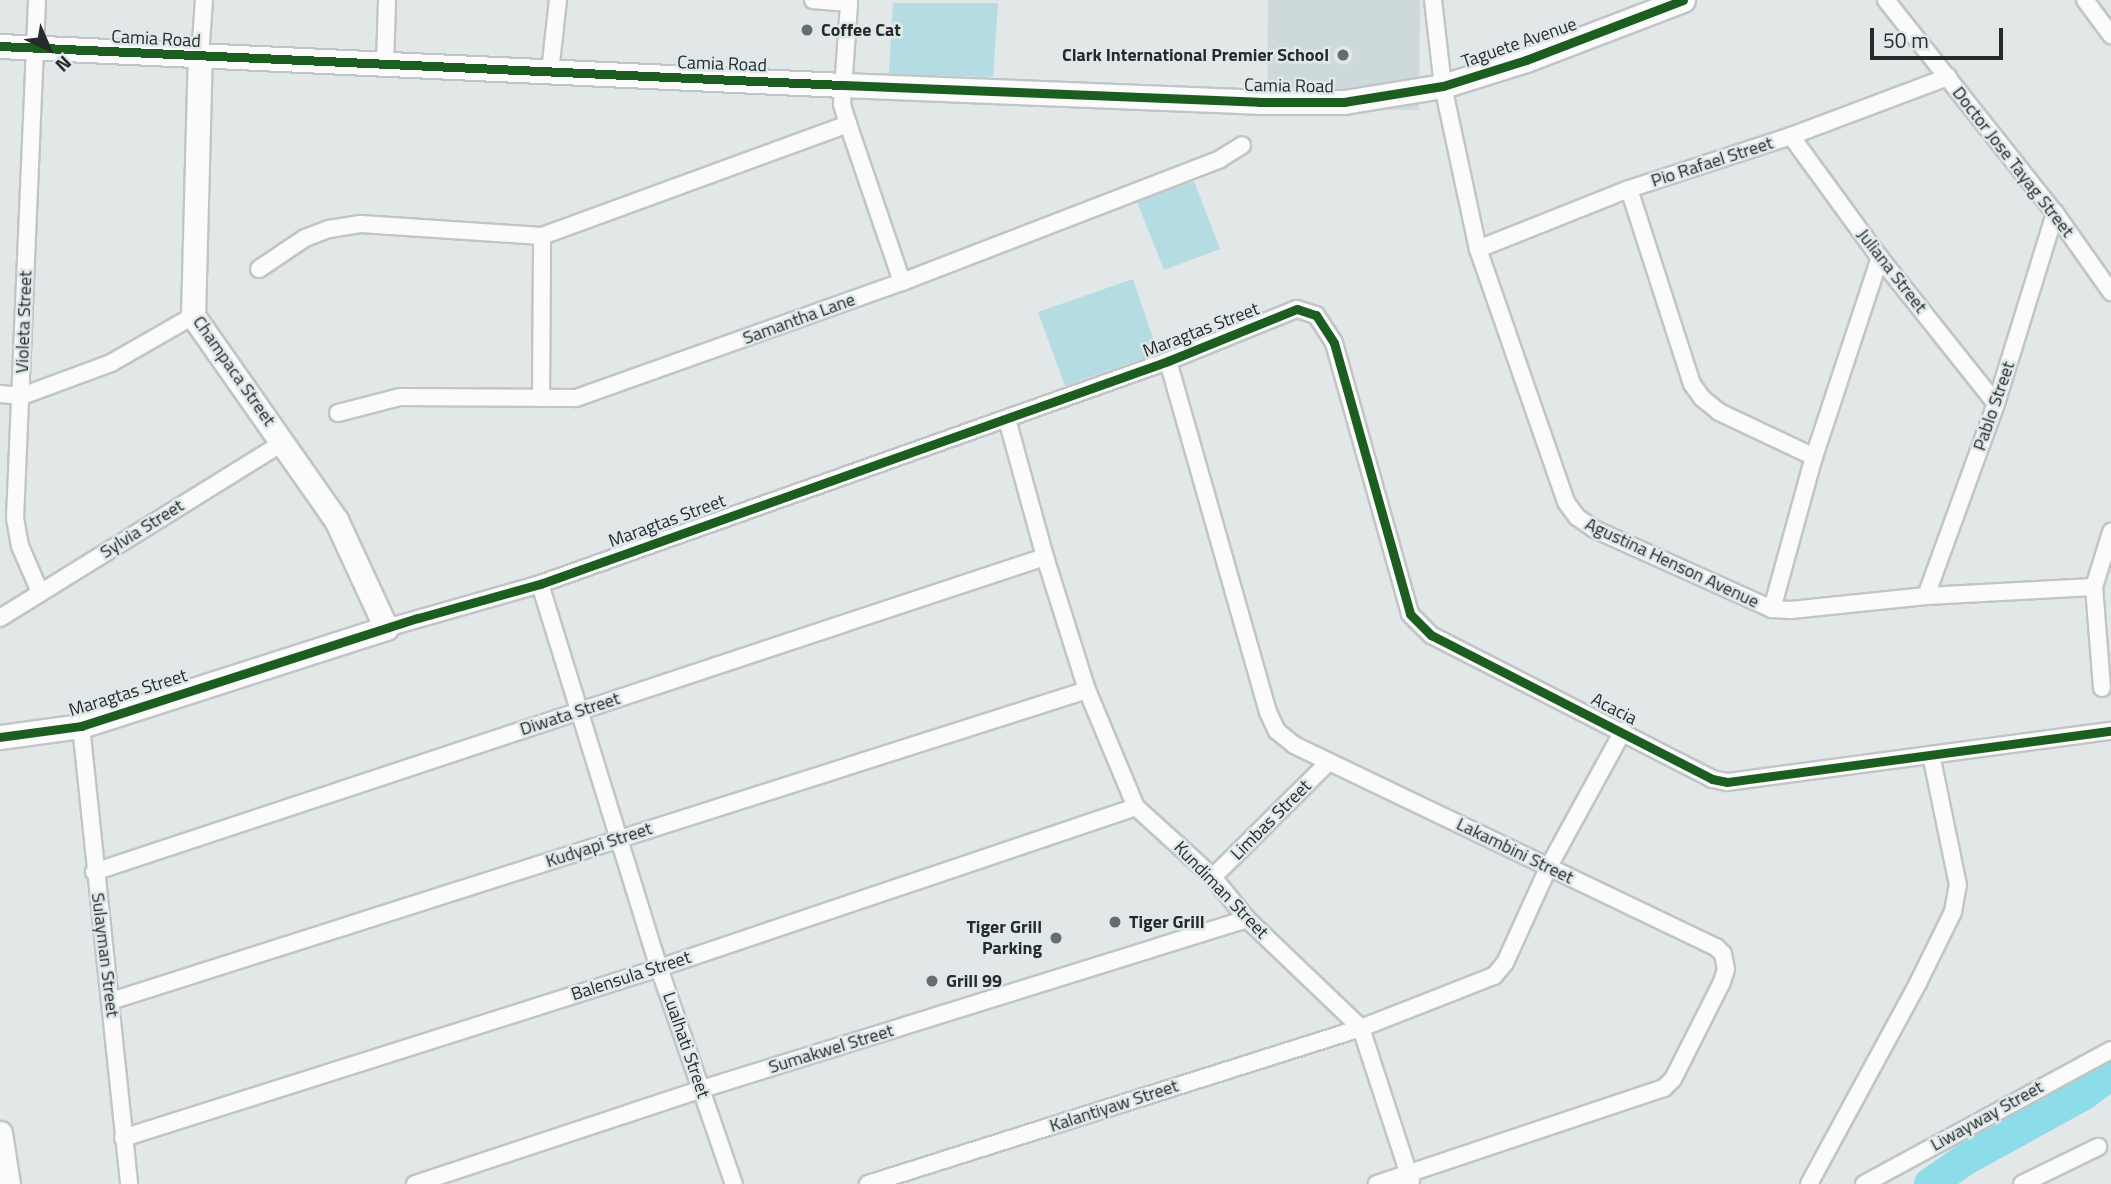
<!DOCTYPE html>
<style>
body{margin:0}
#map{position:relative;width:2111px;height:1184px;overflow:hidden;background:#e2e7e7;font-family:"Titillium Web",sans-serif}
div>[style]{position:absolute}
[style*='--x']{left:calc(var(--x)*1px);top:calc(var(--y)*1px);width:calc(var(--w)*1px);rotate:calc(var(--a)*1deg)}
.built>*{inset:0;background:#cdd9db}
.green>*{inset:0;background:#b6dce3}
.river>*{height:32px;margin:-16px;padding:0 16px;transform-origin:16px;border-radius:16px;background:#8cdcea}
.roads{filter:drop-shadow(2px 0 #c1c5c5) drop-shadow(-2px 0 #c1c5c5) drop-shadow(0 2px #c1c5c5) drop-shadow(0 -2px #c1c5c5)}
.street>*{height:16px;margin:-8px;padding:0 8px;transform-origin:8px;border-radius:8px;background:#fbfbfb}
.secondary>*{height:23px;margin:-11.5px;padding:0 11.5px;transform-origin:11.5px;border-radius:11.5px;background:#fbfbfb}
.cycleway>*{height:9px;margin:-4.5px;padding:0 4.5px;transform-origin:4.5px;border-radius:4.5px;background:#1b5e20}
.dots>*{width:19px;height:19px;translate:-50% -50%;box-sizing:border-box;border:4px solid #dfe9ea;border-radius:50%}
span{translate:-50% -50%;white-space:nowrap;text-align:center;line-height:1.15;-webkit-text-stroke:5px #dfe9ea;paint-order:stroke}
.poi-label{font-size:18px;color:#272a2b;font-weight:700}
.left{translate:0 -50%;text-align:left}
.right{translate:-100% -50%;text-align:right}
.street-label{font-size:18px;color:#272a2b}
.north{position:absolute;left:14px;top:14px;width:70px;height:70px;-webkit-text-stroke:5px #dfe9ea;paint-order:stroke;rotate:136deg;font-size:19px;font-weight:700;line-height:28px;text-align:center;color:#272a2b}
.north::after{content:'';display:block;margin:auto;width:24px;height:32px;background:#272a2b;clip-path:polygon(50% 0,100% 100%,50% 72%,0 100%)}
.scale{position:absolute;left:1870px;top:28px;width:133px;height:32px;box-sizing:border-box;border:4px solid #272a2b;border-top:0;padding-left:9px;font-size:21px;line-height:24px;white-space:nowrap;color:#272a2b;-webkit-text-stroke:5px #dfe9ea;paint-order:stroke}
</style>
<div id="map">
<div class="built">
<div style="clip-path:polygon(1268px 0,1420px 0,1419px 110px,1267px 109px)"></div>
</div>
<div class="green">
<div style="clip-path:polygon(893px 3px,998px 3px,993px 77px,889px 74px)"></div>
<div style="clip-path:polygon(1194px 181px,1220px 249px,1164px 270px,1137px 202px)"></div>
<div style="clip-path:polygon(1133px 279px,1158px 353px,1065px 386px,1038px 312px)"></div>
</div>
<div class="river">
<div style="--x:1930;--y:1184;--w:44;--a:-34.8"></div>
<div style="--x:1966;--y:1159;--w:135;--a:-28.8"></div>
<div style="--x:2084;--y:1094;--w:34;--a:-37"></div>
</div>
<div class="roads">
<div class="street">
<div style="--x:37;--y:0;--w:518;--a:92.43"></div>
<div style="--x:15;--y:518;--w:28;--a:80"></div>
<div style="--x:20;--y:546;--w:50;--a:66.5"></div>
<div style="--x:813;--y:0;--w:36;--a:5"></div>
<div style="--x:849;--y:3;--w:3;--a:-90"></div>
<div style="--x:1433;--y:0;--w:87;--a:83.4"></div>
<div style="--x:1443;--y:86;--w:167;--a:77.9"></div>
<div style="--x:1478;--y:249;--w:268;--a:70.8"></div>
<div style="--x:1566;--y:502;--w:19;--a:54"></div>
<div style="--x:1577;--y:517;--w:21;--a:35"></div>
<div style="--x:1594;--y:529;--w:195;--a:24.2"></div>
<div style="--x:1772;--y:609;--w:19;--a:3"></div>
<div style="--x:1791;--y:610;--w:136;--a:-5.9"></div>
<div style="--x:1926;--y:596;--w:168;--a:-3.1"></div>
<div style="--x:1886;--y:0;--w:272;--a:51.6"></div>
<div style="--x:2055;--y:213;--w:97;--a:54.7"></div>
<div style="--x:2085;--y:0;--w:44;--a:53.4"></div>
<div style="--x:200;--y:57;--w:57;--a:-86"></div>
<div style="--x:385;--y:65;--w:65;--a:-88.2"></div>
<div style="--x:550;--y:72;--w:72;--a:-83.7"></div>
<div style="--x:848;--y:124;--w:21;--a:-107"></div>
<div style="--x:842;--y:104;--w:101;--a:-86"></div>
<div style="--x:1791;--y:136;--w:151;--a:53.9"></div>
<div style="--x:1880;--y:258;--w:186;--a:51.5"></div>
<div style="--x:1629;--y:189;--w:205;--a:72.1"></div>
<div style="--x:1692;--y:384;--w:17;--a:54"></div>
<div style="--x:1702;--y:398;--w:22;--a:39"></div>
<div style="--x:1719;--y:412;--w:105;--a:25.3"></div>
<div style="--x:1814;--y:457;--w:210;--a:-71.7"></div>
<div style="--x:1478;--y:249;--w:162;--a:-21.7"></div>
<div style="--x:1629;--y:189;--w:170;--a:-18.1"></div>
<div style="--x:1791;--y:136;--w:168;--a:-20.6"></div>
<div style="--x:259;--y:269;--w:55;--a:-34"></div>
<div style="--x:305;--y:238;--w:26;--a:-21"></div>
<div style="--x:329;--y:229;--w:32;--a:-9"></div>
<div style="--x:361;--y:224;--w:181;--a:3.8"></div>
<div style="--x:542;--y:236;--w:326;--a:-20.1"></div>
<div style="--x:848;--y:124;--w:167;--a:71.1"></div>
<div style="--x:1168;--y:361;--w:365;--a:74.1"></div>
<div style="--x:1268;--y:712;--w:21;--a:65"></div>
<div style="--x:1277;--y:731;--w:22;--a:39"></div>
<div style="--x:1294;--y:745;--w:468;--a:25.6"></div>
<div style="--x:1716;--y:947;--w:10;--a:45"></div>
<div style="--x:1723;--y:954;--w:15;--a:79"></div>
<div style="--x:1726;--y:969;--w:14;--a:107"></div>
<div style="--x:1722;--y:982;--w:109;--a:116.8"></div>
<div style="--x:1673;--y:1079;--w:13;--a:135"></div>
<div style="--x:1664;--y:1088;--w:303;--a:161.5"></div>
<div style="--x:0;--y:394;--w:22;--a:5"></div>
<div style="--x:22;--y:396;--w:95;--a:-20.3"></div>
<div style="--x:111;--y:363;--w:95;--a:-29.8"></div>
<div style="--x:541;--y:398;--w:162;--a:-89.6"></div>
<div style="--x:338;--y:413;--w:64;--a:-14.5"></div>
<div style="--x:400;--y:397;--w:176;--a:0.3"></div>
<div style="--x:576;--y:398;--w:346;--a:-19.6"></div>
<div style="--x:902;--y:282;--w:341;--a:-21.1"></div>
<div style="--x:1220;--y:159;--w:26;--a:-32"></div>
<div style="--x:1007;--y:419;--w:143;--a:74.6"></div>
<div style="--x:1045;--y:557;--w:139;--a:72.5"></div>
<div style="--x:1087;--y:690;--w:127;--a:67.3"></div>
<div style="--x:1136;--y:807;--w:104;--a:42.3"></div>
<div style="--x:1213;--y:877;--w:54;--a:51"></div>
<div style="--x:1247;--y:919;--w:158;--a:43.7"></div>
<div style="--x:1361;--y:1028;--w:161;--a:71.9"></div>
<div style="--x:540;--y:584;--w:402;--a:72.8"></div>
<div style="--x:659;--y:968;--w:229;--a:70.9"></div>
<div style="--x:1926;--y:596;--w:204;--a:-70"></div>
<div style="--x:1996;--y:404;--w:200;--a:-72.8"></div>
<div style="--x:1772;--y:609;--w:158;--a:-74.6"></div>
<div style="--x:0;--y:618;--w:334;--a:-31.8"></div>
<div style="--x:386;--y:628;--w:160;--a:-15.9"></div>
<div style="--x:540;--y:584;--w:666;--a:-19.55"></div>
<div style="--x:1168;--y:361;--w:139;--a:-22"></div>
<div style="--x:1297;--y:309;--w:20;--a:18"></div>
<div style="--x:1316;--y:315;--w:33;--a:57"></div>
<div style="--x:1334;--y:343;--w:281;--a:74.3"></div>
<div style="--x:1410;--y:614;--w:30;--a:45"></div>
<div style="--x:1431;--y:635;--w:316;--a:27.1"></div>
<div style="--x:1712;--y:779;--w:15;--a:11"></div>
<div style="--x:1727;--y:782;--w:387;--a:-7.6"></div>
<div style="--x:2102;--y:688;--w:101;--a:-94.5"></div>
<div style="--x:2094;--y:587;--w:58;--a:-72.8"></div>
<div style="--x:81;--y:726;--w:461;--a:84"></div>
<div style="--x:94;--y:872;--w:1002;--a:-18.33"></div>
<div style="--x:1213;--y:877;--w:163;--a:-44.8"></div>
<div style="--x:111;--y:1001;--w:1024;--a:-17.67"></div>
<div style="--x:123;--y:1138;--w:562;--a:-17.6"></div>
<div style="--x:659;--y:968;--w:503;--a:-18.65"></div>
<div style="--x:415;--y:1184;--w:302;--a:-18.3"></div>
<div style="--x:702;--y:1089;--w:571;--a:-17.32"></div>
<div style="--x:868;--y:1184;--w:517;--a:-17.56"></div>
<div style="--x:1361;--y:1028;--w:143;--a:-21.4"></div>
<div style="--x:1494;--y:976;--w:17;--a:-50"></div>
<div style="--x:1505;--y:963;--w:104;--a:-65.6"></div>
<div style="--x:1548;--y:868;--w:156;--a:-61.3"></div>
<div style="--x:1809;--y:1184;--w:229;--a:-61.5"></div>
<div style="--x:1918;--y:983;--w:79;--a:-63.8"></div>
<div style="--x:1953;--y:912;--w:27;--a:-80"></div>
<div style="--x:1958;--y:885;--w:133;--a:-101.7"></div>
<div style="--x:1864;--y:1184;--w:281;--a:-28.5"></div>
<div style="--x:2022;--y:1184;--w:85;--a:-26"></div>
</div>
<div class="secondary">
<div style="--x:0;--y:46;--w:844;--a:2.65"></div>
<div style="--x:843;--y:85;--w:416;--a:2.3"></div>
<div style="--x:1259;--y:102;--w:85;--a:0"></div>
<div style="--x:1344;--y:102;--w:100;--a:-9.2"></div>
<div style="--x:1443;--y:86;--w:87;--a:-17.4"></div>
<div style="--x:1526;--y:60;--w:168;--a:-20.9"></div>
<div style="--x:0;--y:737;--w:82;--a:-7.7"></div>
<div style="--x:81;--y:726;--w:320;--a:-17.8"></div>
<div style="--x:386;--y:628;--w:119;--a:-114.8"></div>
<div style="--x:336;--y:520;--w:249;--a:-125"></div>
<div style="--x:193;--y:316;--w:259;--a:-88.5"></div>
<div style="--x:0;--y:1133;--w:52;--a:81.1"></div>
</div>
</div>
<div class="cycleway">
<div style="--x:0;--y:46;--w:844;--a:2.65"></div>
<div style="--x:843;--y:85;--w:416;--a:2.3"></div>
<div style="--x:1259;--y:102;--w:85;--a:0"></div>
<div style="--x:1344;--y:102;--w:100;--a:-9.2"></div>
<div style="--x:1443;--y:86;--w:87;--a:-17.4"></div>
<div style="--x:1526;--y:60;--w:168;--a:-20.9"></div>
<div style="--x:0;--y:737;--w:82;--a:-7.7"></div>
<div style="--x:81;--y:726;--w:354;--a:-17.8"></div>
<div style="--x:418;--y:618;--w:127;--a:-15.6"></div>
<div style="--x:540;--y:584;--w:666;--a:-19.55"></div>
<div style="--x:1168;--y:361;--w:139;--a:-22"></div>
<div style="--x:1297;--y:309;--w:20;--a:18"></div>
<div style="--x:1316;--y:315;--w:33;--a:57"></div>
<div style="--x:1334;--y:343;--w:281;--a:74.3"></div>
<div style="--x:1410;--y:614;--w:30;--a:45"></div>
<div style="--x:1431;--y:635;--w:316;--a:27.1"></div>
<div style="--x:1712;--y:779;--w:15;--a:11"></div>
<div style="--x:1727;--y:782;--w:387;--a:-7.6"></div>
</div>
<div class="dots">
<div style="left:807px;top:30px;background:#686c6d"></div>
<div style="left:1343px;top:55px;background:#686c6d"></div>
<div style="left:1115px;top:922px;background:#686c6d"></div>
<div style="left:1056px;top:938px;background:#686c6d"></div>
<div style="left:932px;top:981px;background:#686c6d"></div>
</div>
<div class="poi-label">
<span class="left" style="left:821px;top:30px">Coffee Cat</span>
<span class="right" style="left:1329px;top:55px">Clark International Premier School</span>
<span class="left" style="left:1129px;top:922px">Tiger Grill</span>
<span class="right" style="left:1042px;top:938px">Tiger Grill<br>Parking</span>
<span class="left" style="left:946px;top:981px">Grill 99</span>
</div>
<div class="street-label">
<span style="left:156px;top:39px;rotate:3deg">Camia Road</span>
<span style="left:1519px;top:43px;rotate:-19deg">Taguete Avenue</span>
<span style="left:722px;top:64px;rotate:2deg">Camia Road</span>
<span style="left:1289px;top:86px;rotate:1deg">Camia Road</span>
<span style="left:1712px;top:162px;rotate:-18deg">Pio Rafael Street</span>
<span style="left:2013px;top:162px;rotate:52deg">Doctor Jose Tayag Street</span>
<span style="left:1892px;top:271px;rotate:52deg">Juliana Street</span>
<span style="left:799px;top:319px;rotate:-20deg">Samantha Lane</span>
<span style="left:24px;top:322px;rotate:-88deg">Violeta Street</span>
<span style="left:1201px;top:330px;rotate:-21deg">Maragtas Street</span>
<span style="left:234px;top:371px;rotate:55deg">Champaca Street</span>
<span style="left:1994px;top:406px;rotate:-71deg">Pablo Street</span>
<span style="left:667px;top:521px;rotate:-20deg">Maragtas Street</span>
<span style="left:142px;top:529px;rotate:-32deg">Sylvia Street</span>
<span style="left:1672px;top:563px;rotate:25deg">Agustina Henson Avenue</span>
<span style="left:128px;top:693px;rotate:-17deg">Maragtas Street</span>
<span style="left:1614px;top:709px;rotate:27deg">Acacia</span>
<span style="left:570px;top:714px;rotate:-18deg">Diwata Street</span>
<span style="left:1271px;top:820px;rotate:-45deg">Limbas Street</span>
<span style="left:599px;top:845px;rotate:-18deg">Kudyapi Street</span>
<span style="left:1515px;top:851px;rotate:26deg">Lakambini Street</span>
<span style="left:1221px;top:890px;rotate:46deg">Kundiman Street</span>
<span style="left:105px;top:955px;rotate:83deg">Sulayman Street</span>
<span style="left:631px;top:976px;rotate:-18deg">Balensula Street</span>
<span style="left:686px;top:1045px;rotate:71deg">Lualhati Street</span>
<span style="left:831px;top:1049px;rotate:-17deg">Sumakwel Street</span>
<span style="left:1114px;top:1106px;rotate:-18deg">Kalantiyaw Street</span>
<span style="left:1987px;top:1116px;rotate:-29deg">Liwayway Street</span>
</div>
<div class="north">N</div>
<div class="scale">50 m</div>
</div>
